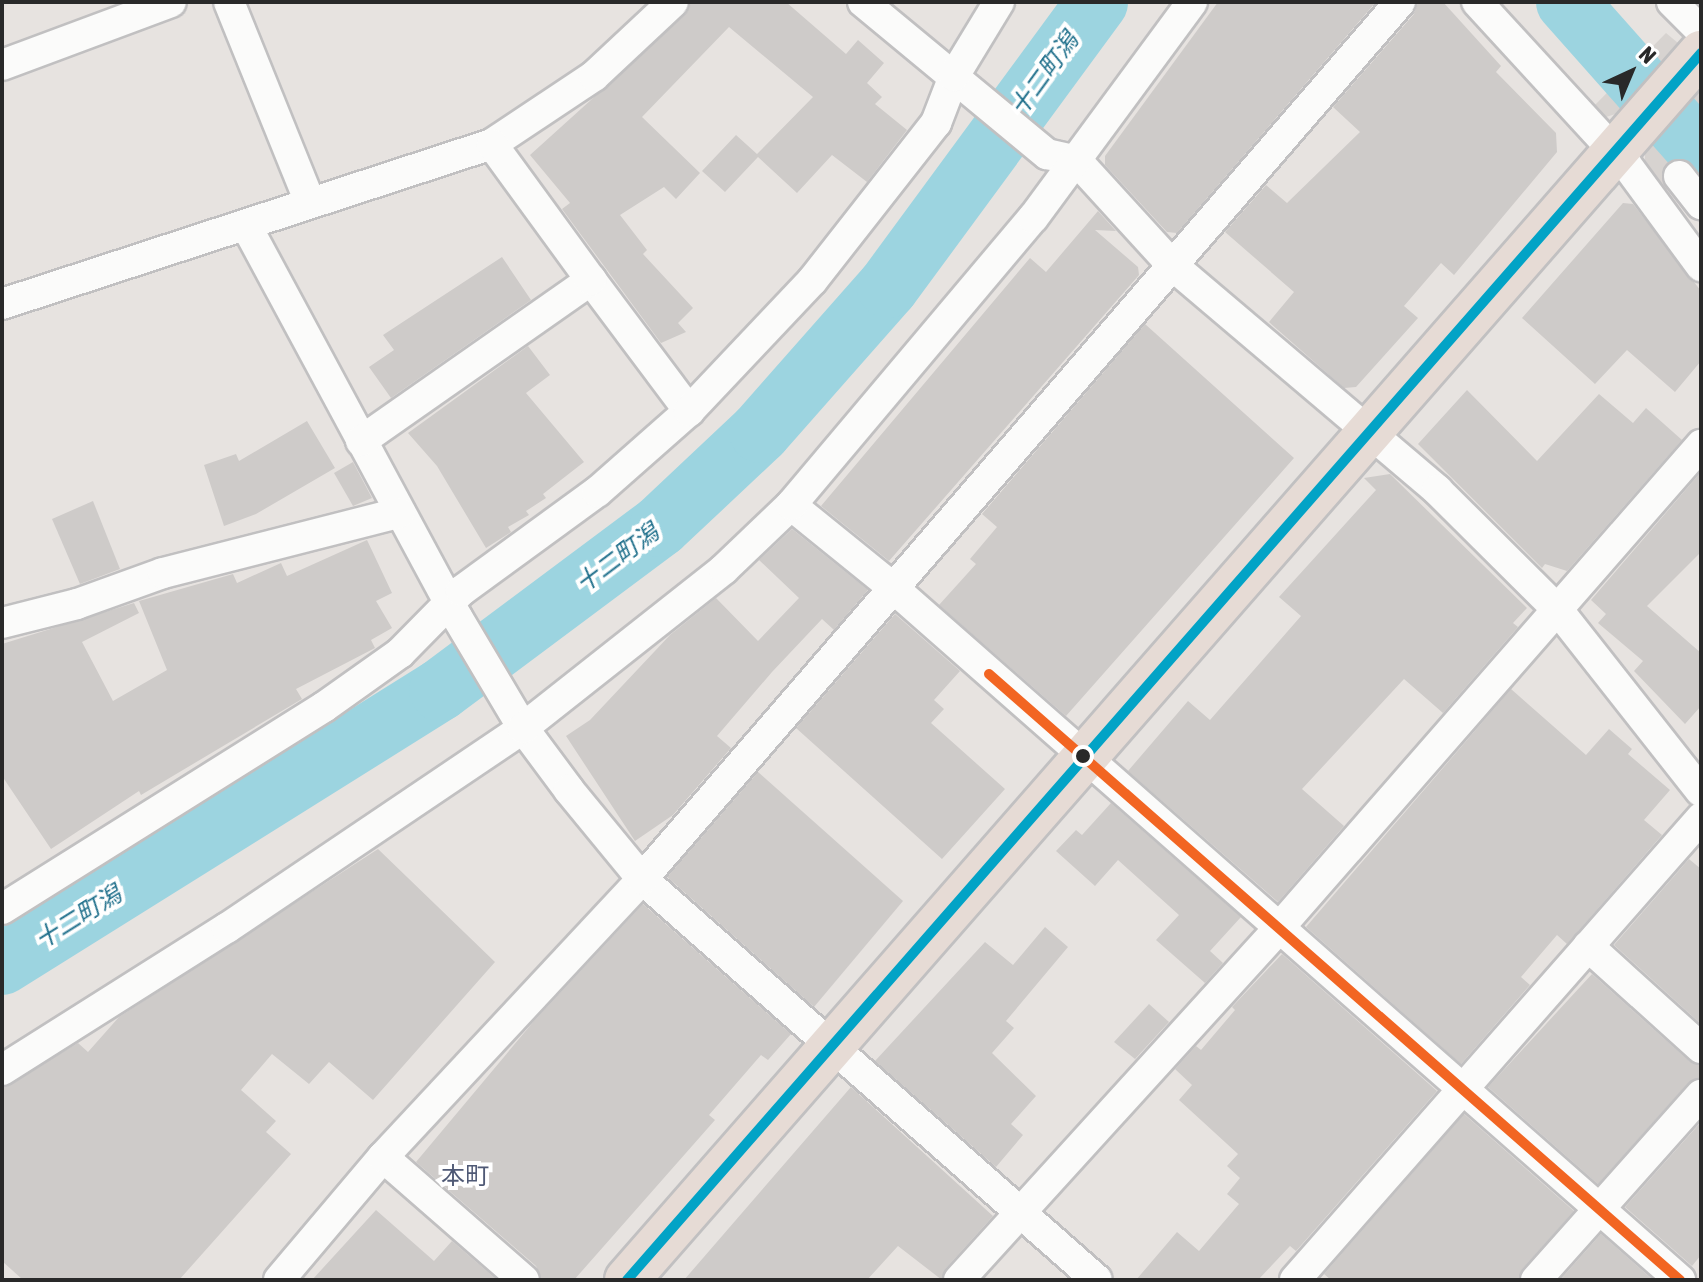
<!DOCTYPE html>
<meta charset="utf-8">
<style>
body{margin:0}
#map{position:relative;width:1703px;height:1282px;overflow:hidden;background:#e7e3e0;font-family:"Asap Condensed","Noto Sans JP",sans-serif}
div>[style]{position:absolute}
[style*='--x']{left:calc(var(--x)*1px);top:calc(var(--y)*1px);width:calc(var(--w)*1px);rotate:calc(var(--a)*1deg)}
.plaza>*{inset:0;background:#d7d3d0}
.river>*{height:62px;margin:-31px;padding:0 31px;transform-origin:31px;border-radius:31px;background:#9cd4e0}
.building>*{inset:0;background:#cecbc9}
.roads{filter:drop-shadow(2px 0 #c1c0c1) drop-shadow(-2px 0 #c1c0c1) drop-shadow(0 2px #c1c0c1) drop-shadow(0 -2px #c1c0c1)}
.street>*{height:30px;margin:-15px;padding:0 15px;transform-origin:15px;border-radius:15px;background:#fbfbfa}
.highway>*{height:44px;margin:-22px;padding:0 22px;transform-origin:22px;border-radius:22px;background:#e6dbd5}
.bus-1>*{height:10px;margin:-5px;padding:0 5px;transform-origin:5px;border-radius:5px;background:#f26522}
.bus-2>*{height:10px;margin:-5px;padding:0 5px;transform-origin:5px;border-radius:5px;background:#02a3c6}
.dots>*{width:22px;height:22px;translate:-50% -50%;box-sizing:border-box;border:4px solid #fff;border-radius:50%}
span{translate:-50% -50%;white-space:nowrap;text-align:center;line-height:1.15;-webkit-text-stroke:8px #fff;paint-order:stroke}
.water-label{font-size:24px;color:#1d6e8a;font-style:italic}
.neighbourhood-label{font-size:24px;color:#4f5975}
.frame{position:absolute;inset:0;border:4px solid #292929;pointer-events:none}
.north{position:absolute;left:1591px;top:32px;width:80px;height:80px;-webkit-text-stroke:6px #fff;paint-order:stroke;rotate:44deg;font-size:22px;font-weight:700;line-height:32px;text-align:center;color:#292929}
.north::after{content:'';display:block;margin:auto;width:28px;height:36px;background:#292929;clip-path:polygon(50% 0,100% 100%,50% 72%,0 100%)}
</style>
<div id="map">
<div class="plaza">
<div style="clip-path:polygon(1666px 33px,1684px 48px,1628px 110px,1606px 117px,1592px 108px)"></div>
<div style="clip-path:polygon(1701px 86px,1701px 149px,1665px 191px,1645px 163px,1645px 152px)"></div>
</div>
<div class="river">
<div style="--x:1567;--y:2;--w:202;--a:48.4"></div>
<div style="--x:2;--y:964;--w:517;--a:-32.03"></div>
<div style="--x:440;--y:690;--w:274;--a:-36.7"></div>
<div style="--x:660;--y:526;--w:137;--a:-43.2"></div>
<div style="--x:760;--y:432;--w:193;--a:-48.6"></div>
<div style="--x:888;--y:287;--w:353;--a:-53.7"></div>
</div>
<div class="building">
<div style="clip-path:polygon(690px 2px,786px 2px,846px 54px,858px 40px,884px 63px,867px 83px,882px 97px,875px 104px,907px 130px,867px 182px,832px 155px,797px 193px,758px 157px,725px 192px,702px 171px,736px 135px,757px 154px,813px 97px,729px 27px,642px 117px,700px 173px,676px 199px,664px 187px,620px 215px,647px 250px,643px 254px,693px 308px,678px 323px,686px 332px,661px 343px,562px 209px,570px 203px,530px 155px,685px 15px)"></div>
<div style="clip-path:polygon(1218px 2px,1376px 2px,1177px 233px,1167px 232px,1105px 165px,1105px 156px)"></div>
<div style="clip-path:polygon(1418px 2px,1443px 2px,1501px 66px,1496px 72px,1556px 133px,1557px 152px,1454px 275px,1441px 263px,1404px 306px,1418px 318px,1356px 387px,1344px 388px,1269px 322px,1294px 292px,1225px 232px,1266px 185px,1287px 203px,1360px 132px,1333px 107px,1414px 14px)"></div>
<div style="clip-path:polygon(1623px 203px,1633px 204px,1701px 291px,1701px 361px,1675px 392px,1627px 350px,1595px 384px,1522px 318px)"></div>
<div style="clip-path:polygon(1098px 211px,1116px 231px,1095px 230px,1138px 267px,1139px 275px,889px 561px,821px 506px,1030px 258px,1046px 272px)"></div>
<div style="clip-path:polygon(502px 257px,531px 300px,391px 398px,369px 367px,394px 350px,383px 335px)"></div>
<div style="clip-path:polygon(1145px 324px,1294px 458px,1066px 716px,939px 605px,976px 564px,970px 559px,997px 527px,982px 514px)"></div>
<div style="clip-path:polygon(528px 346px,550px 375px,526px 393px,584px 462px,543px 494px,546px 498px,526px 511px,529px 515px,508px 527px,511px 532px,486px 548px,437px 466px,408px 433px)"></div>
<div style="clip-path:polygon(1467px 390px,1537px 461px,1599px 394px,1633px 423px,1646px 408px,1682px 440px,1567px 571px,1545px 564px,1542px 568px,1418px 444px)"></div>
<div style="clip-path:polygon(307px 421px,335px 468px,256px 514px,224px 526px,204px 465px,236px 454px,239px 461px)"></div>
<div style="clip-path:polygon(353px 462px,372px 498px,353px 506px,334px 473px)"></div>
<div style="clip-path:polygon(1701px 472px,1701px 552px,1647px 606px,1701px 653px,1701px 706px,1685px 724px,1634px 671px,1643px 661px,1598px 623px,1606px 614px,1591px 600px)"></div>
<div style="clip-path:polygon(1390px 474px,1527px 608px,1513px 623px,1518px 627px,1443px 713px,1404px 679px,1302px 789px,1344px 826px,1278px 902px,1128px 771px,1188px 701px,1210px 720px,1301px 616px,1279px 597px,1376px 490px,1364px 478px)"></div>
<div style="clip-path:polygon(93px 501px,120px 569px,80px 584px,52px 519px)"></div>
<div style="clip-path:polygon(792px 529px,868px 590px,834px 630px,822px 619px,772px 672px,717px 736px,731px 748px,673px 815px,635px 841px,566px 736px,590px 720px,670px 635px,716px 598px,758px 641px,799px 598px,759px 560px)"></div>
<div style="clip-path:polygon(367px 540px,392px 593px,376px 601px,392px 628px,371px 640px,375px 648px,296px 689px,302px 699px,141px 795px,139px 791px,51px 849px,2px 776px,2px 644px,134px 603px,139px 613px,82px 642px,113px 701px,167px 670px,139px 601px,233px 574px,237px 583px,281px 563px,287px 576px)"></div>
<div style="clip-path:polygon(895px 614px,960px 671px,934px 700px,944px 709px,931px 723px,1005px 789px,942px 859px,796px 728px)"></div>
<div style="clip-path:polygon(1511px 689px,1586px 755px,1609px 729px,1632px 749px,1628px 754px,1670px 790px,1644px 820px,1662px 835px,1567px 944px,1557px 935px,1521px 977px,1530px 985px,1461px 1064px,1306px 927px)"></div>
<div style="clip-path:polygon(758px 772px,903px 901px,814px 1007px,667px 877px)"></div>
<div style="clip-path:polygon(1111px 803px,1241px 917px,1210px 951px,1223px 963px,1205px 983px,1156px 940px,1179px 915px,1118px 860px,1095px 886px,1056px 851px,1076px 830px,1082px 835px)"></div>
<div style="clip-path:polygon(378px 849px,495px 962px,373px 1100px,329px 1062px,309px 1084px,272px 1054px,241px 1090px,276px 1121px,266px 1132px,291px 1154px,179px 1280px,23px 1280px,2px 1261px,2px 1088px,78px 1043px,88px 1052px,119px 1017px)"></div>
<div style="clip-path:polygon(1689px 859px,1701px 869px,1701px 1024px,1614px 945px)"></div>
<div style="clip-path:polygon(643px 904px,791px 1034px,768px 1060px,761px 1055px,709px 1115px,715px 1120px,574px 1280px,542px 1280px,536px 1266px,416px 1162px,534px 1021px)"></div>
<div style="clip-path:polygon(1045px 927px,1068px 947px,1006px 1021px,1014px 1028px,992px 1053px,1036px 1096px,1011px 1124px,1023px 1135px,996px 1167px,875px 1061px,985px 942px,1013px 965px)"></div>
<div style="clip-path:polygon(1282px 954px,1437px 1091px,1296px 1251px,1290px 1246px,1258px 1280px,1136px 1280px,1177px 1232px,1199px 1251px,1239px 1204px,1227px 1194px,1240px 1178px,1227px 1166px,1238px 1154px,1179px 1100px,1192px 1085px,1175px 1069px,1196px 1046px,1201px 1050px,1235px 1010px,1232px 1007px)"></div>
<div style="clip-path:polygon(1592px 974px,1689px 1061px,1701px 1066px,1701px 1077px,1688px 1083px,1598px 1184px,1488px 1087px)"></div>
<div style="clip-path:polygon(1149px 1004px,1169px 1022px,1135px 1059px,1114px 1042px)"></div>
<div style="clip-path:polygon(851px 1087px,993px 1216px,946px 1268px,942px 1280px,898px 1246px,867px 1280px,684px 1280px)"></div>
<div style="clip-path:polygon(1464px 1114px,1574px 1211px,1523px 1268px,1518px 1280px,1331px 1280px,1324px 1274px)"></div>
<div style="clip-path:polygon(1701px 1122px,1701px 1255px,1692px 1266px,1625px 1207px)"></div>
<div style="clip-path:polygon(376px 1210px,434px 1261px,452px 1241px,497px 1280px,312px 1280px)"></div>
<div style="clip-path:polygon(1601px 1234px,1653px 1280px,1560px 1280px)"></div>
</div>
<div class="roads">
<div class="street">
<div style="--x:229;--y:2;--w:216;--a:68"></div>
<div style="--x:863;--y:2;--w:239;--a:39.6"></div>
<div style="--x:1047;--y:154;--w:31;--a:13"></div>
<div style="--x:1077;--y:161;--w:141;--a:47.6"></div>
<div style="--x:1172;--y:265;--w:348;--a:40.3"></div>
<div style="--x:1437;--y:490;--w:170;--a:44.8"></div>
<div style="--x:1558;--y:610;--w:231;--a:51.8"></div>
<div style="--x:1477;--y:2;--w:220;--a:47.4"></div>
<div style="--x:1626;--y:164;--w:127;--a:53.7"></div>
<div style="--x:1672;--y:2;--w:41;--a:45"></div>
<div style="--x:2;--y:65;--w:180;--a:-20.4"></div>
<div style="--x:1679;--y:176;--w:36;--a:52"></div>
<div style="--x:247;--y:227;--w:443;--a:61.7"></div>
<div style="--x:457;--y:617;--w:129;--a:59.3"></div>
<div style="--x:523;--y:728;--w:77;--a:53.4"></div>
<div style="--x:569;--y:790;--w:115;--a:50.6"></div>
<div style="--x:642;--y:879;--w:606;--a:41.39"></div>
<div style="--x:591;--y:280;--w:164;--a:53.2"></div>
<div style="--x:2;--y:304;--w:515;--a:-18.08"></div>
<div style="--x:492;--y:144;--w:123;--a:-33.7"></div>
<div style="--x:594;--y:76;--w:108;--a:-43.1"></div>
<div style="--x:361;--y:441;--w:281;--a:-35"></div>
<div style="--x:591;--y:280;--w:168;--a:-126.1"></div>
<div style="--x:791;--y:505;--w:129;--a:39"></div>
<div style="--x:891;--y:586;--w:1051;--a:41.33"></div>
<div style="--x:2;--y:623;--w:77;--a:-14.2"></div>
<div style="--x:77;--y:604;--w:91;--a:-19.8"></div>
<div style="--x:163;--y:573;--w:244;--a:-14.3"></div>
<div style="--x:2;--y:909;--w:380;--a:-32.1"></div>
<div style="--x:324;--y:707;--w:93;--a:-35.4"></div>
<div style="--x:400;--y:653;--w:87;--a:-45.5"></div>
<div style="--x:461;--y:591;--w:168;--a:-36.1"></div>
<div style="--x:597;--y:492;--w:123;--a:-41.4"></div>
<div style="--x:689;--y:411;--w:179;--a:-46.6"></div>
<div style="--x:812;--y:281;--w:201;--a:-51.9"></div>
<div style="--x:936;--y:123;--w:50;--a:-69"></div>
<div style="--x:954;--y:76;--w:87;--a:-58.7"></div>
<div style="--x:1588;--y:946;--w:152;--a:42.1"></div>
<div style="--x:2;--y:1070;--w:266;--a:-32.3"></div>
<div style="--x:227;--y:928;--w:357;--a:-34"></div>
<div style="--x:523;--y:728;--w:256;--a:-38.3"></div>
<div style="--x:724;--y:569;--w:93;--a:-43.7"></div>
<div style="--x:791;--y:505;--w:375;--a:-49.9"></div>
<div style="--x:1033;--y:218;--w:268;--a:-53.6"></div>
<div style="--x:383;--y:1157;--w:187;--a:41.1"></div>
<div style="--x:279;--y:1280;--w:161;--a:-49.8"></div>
<div style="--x:383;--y:1157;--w:380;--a:-47"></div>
<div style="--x:642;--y:879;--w:1159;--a:-49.16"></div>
<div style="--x:959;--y:1280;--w:474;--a:-47.7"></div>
<div style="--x:1278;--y:929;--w:643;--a:-48.85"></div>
<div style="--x:1295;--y:1280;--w:615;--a:-48.69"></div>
<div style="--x:1536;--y:1280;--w:248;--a:-48.3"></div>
</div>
<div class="highway">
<div style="--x:627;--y:1280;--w:1631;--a:-48.8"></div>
</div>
</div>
<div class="bus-1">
<div style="--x:989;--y:674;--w:919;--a:41.25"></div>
</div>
<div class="bus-2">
<div style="--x:627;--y:1280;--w:1631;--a:-48.8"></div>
</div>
<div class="dots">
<div style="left:1083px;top:756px;background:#292929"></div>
</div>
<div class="water-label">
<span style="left:1044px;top:74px;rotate:-54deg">十二町潟</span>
<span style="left:617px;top:558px;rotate:-37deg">十二町潟</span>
<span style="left:78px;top:917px;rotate:-32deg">十二町潟</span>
</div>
<div class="neighbourhood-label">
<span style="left:465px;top:1176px">本町</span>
</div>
<div class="frame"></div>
<div class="north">N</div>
</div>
